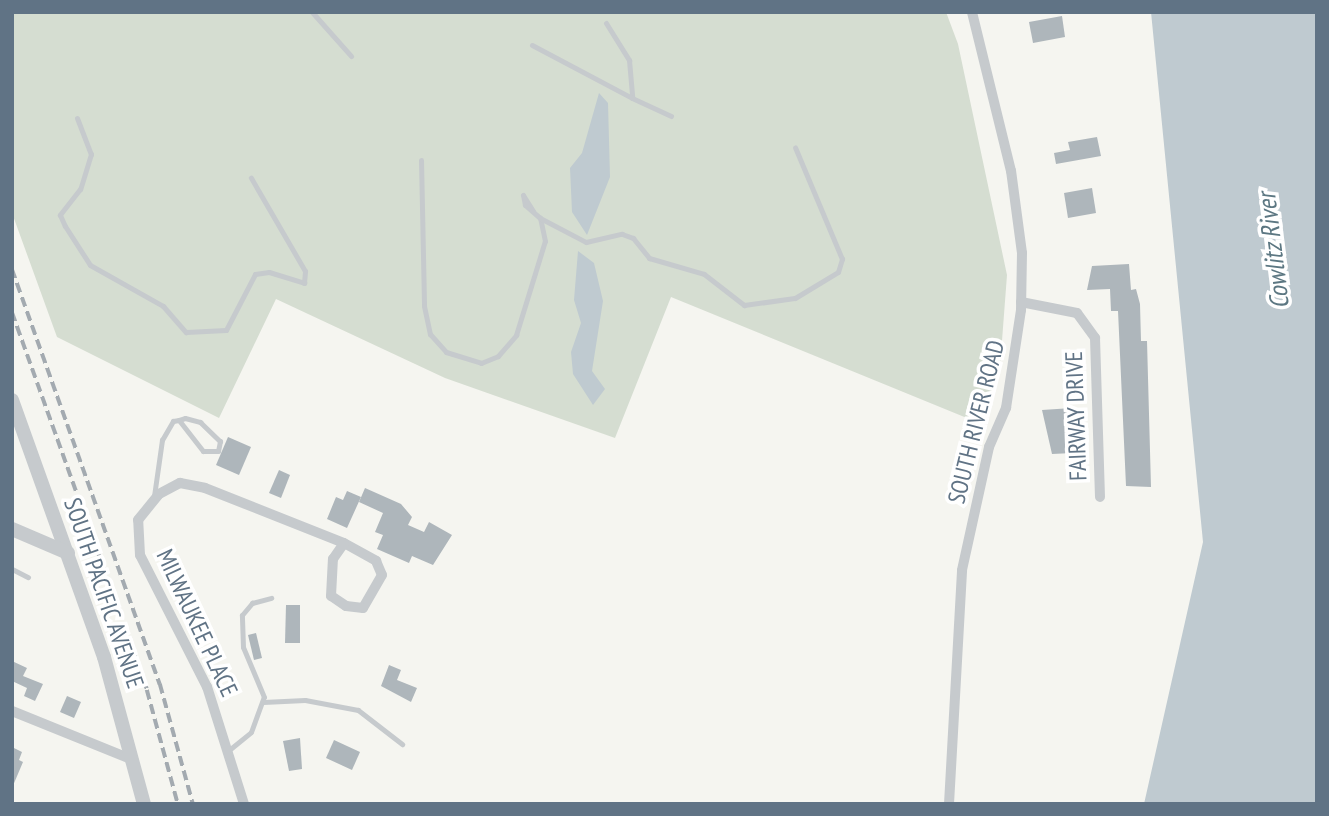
<!DOCTYPE html>
<style>
body{margin:0}
#map{position:relative;width:1329px;height:816px;overflow:hidden;background:#f5f5f0;font-family:"PT Sans Narrow",sans-serif}
div>[style]{position:absolute}
[style*='--x']{left:calc(var(--x)*1px);top:calc(var(--y)*1px);width:calc(var(--w)*1px);rotate:calc(var(--a)*1deg)}
.green>*{inset:0;background:#d5ddd1}
.water>*{inset:0;background:#bfcad0}
.building>*{inset:0;background:#aeb6bb}
.service>*{height:5px;margin:-2.5px;padding:0 2.5px;transform-origin:2.5px;border-radius:2.5px;background:#c6cacd}
.minor>*{height:10px;margin:-5px;padding:0 5px;transform-origin:5px;border-radius:5px;background:#c6cacd}
.tertiary>*{height:14px;margin:-7px;padding:0 7px;transform-origin:7px;border-radius:7px;background:#c6cacd}
.rail>*{height:3.5px;margin-top:-1.75px;transform-origin:0;background:repeating-linear-gradient(90deg,#a3aab0 0 10px,transparent 0 15px)}
span{translate:-50% -50%;white-space:nowrap;text-align:center;line-height:1.15;-webkit-text-stroke:7px #fff;paint-order:stroke}
.street-label{font-size:24px;color:#607385}
.water-label{font-size:26px;color:#5c7782;font-style:italic}
.frame{position:absolute;inset:0;border:14px solid #607385;pointer-events:none}
</style>
<div id="map">
<div class="green">
<div style="clip-path:polygon(12px 12px,946px 12px,958px 44px,1007px 275px,1000px 367px,984px 425px,671px 297px,615px 438px,445px 378px,276px 299px,219px 418px,57px 337px,12px 213px)"></div>
</div>
<div class="water">
<div style="clip-path:polygon(1151px 12px,1317px 12px,1317px 804px,1144px 804px,1203px 542px)"></div>
<div style="clip-path:polygon(599px 93px,608px 103px,610px 177px,587px 235px,572px 212px,570px 168px,582px 153px)"></div>
<div style="clip-path:polygon(578px 251px,594px 263px,603px 301px,592px 371px,605px 389px,593px 405px,573px 374px,571px 352px,581px 323px,574px 300px)"></div>
</div>
<div class="building">
<div style="clip-path:polygon(1062px 16px,1065px 37px,1033px 43px,1029px 22px)"></div>
<div style="clip-path:polygon(1097px 137px,1101px 156px,1056px 164px,1054px 153px,1070px 150px,1068px 142px)"></div>
<div style="clip-path:polygon(1092px 188px,1096px 213px,1068px 218px,1064px 193px)"></div>
<div style="clip-path:polygon(1129px 264px,1131px 290px,1136px 289px,1140px 304px,1141px 341px,1147px 341px,1151px 487px,1126px 486px,1118px 311px,1111px 311px,1110px 289px,1087px 290px,1092px 266px)"></div>
<div style="clip-path:polygon(1072px 408px,1073px 453px,1052px 454px,1042px 410px)"></div>
<div style="clip-path:polygon(228px 437px,251px 447px,239px 475px,216px 465px)"></div>
<div style="clip-path:polygon(279px 470px,290px 475px,281px 498px,269px 493px)"></div>
<div style="clip-path:polygon(365px 488px,401px 504px,412px 517px,408px 525px,424px 532px,429px 522px,452px 535px,433px 565px,412px 556px,409px 563px,377px 549px,383px 535px,375px 532px,383px 513px,359px 502px)"></div>
<div style="clip-path:polygon(347px 491px,361px 497px,347px 528px,327px 519px,336px 497px,343px 500px)"></div>
<div style="clip-path:polygon(286px 605px,300px 605px,300px 643px,285px 643px)"></div>
<div style="clip-path:polygon(256px 633px,262px 658px,254px 660px,248px 635px)"></div>
<div style="clip-path:polygon(12px 661px,27px 668px,23px 676px,43px 684px,35px 701px,24px 696px,27px 688px,12px 681px)"></div>
<div style="clip-path:polygon(389px 665px,401px 670px,397px 680px,417px 688px,411px 702px,381px 686px)"></div>
<div style="clip-path:polygon(67px 696px,81px 702px,74px 718px,60px 712px)"></div>
<div style="clip-path:polygon(300px 738px,302px 769px,289px 771px,283px 741px)"></div>
<div style="clip-path:polygon(334px 740px,360px 752px,352px 770px,326px 758px)"></div>
<div style="clip-path:polygon(12px 747px,22px 752px,19px 760px,23px 762px,12px 788px)"></div>
</div>
<div class="service">
<div style="--x:312;--y:12;--w:59;--a:48.4"></div>
<div style="--x:606;--y:23;--w:44;--a:58.1"></div>
<div style="--x:629;--y:60;--w:38;--a:85"></div>
<div style="--x:632;--y:98;--w:43;--a:24.8"></div>
<div style="--x:532;--y:45;--w:113;--a:27.9"></div>
<div style="--x:77;--y:118;--w:39;--a:69"></div>
<div style="--x:91;--y:154;--w:37;--a:107"></div>
<div style="--x:80;--y:189;--w:33;--a:128"></div>
<div style="--x:60;--y:215;--w:12;--a:66"></div>
<div style="--x:65;--y:226;--w:46;--a:57.3"></div>
<div style="--x:90;--y:265;--w:84;--a:29.3"></div>
<div style="--x:163;--y:306;--w:35;--a:49"></div>
<div style="--x:186;--y:332;--w:40;--a:-2.9"></div>
<div style="--x:226;--y:330;--w:63;--a:-62.6"></div>
<div style="--x:255;--y:274;--w:14;--a:-8"></div>
<div style="--x:269;--y:272;--w:37;--a:17"></div>
<div style="--x:304;--y:283;--w:12;--a:-85"></div>
<div style="--x:305;--y:271;--w:108;--a:-120.1"></div>
<div style="--x:421;--y:160;--w:146;--a:88.8"></div>
<div style="--x:424;--y:306;--w:29;--a:78"></div>
<div style="--x:430;--y:334;--w:24;--a:48"></div>
<div style="--x:446;--y:352;--w:37;--a:17"></div>
<div style="--x:481;--y:363;--w:18;--a:-22"></div>
<div style="--x:498;--y:356;--w:28;--a:-49"></div>
<div style="--x:516;--y:335;--w:98;--a:-72.9"></div>
<div style="--x:545;--y:241;--w:24;--a:-102"></div>
<div style="--x:540;--y:218;--w:20;--a:-139"></div>
<div style="--x:525;--y:205;--w:10;--a:-101"></div>
<div style="--x:523;--y:195;--w:19;--a:58"></div>
<div style="--x:540;--y:218;--w:52;--a:27.6"></div>
<div style="--x:586;--y:242;--w:37;--a:-13"></div>
<div style="--x:622;--y:234;--w:12;--a:20"></div>
<div style="--x:633;--y:238;--w:26;--a:51"></div>
<div style="--x:649;--y:258;--w:57;--a:16.2"></div>
<div style="--x:704;--y:274;--w:51;--a:37.8"></div>
<div style="--x:744;--y:305;--w:51;--a:-7.8"></div>
<div style="--x:795;--y:298;--w:50;--a:-31.2"></div>
<div style="--x:838;--y:272;--w:14;--a:-73"></div>
<div style="--x:842;--y:259;--w:121;--a:-112.8"></div>
<div style="--x:154;--y:496;--w:57;--a:-81.9"></div>
<div style="--x:162;--y:440;--w:22;--a:-60"></div>
<div style="--x:173;--y:421;--w:6;--a:-9"></div>
<div style="--x:179;--y:420;--w:6;--a:-18"></div>
<div style="--x:185;--y:418;--w:16;--a:15"></div>
<div style="--x:200;--y:422;--w:28;--a:44"></div>
<div style="--x:220;--y:441;--w:10;--a:101"></div>
<div style="--x:218;--y:451;--w:15;--a:180"></div>
<div style="--x:203;--y:451;--w:39;--a:-128"></div>
<div style="--x:12;--y:569;--w:18;--a:27"></div>
<div style="--x:263;--y:702;--w:42;--a:-2.7"></div>
<div style="--x:305;--y:700;--w:54;--a:10.7"></div>
<div style="--x:358;--y:710;--w:56;--a:37.7"></div>
<div style="--x:229;--y:750;--w:28;--a:-39"></div>
<div style="--x:251;--y:732;--w:37;--a:-70"></div>
<div style="--x:264;--y:697;--w:54;--a:-112.8"></div>
<div style="--x:243;--y:647;--w:32;--a:-92"></div>
<div style="--x:242;--y:615;--w:16;--a:-50"></div>
<div style="--x:252;--y:603;--w:20;--a:-15"></div>
</div>
<div class="minor">
<div style="--x:1021;--y:302;--w:57;--a:11.1"></div>
<div style="--x:1077;--y:313;--w:31;--a:54"></div>
<div style="--x:1095;--y:338;--w:159;--a:88.2"></div>
<div style="--x:12;--y:711;--w:131;--a:22"></div>
<div style="--x:244;--y:804;--w:123;--a:-107.5"></div>
<div style="--x:207;--y:687;--w:148;--a:-116.9"></div>
<div style="--x:140;--y:555;--w:35;--a:-93"></div>
<div style="--x:138;--y:520;--w:33;--a:-51"></div>
<div style="--x:159;--y:494;--w:24;--a:-28"></div>
<div style="--x:180;--y:483;--w:25;--a:11"></div>
<div style="--x:205;--y:488;--w:149;--a:21.6"></div>
<div style="--x:344;--y:543;--w:37;--a:29"></div>
<div style="--x:376;--y:561;--w:15;--a:67"></div>
<div style="--x:382;--y:575;--w:38;--a:120"></div>
<div style="--x:363;--y:608;--w:17;--a:-173"></div>
<div style="--x:346;--y:606;--w:18;--a:-146"></div>
<div style="--x:331;--y:596;--w:37;--a:-87"></div>
<div style="--x:333;--y:559;--w:19;--a:-55"></div>
<div style="--x:949;--y:804;--w:234;--a:-86.8"></div>
<div style="--x:962;--y:570;--w:126;--a:-77.6"></div>
<div style="--x:989;--y:447;--w:43;--a:-66.4"></div>
<div style="--x:1006;--y:408;--w:99;--a:-81.3"></div>
<div style="--x:1021;--y:310;--w:57;--a:-89"></div>
<div style="--x:1022;--y:253;--w:83;--a:-97.6"></div>
<div style="--x:1011;--y:171;--w:164;--a:-103.8"></div>
</div>
<div class="tertiary">
<div style="--x:12;--y:400;--w:273;--a:70.3"></div>
<div style="--x:104;--y:657;--w:152;--a:74.8"></div>
<div style="--x:12;--y:529;--w:61;--a:23.2"></div>
</div>
<div class="rail">
<div style="--x:12;--y:269;--w:441;--a:70.4"></div>
<div style="--x:160;--y:684;--w:124;--a:74.6"></div>
<div style="--x:12;--y:312;--w:401;--a:70.3"></div>
<div style="--x:147;--y:690;--w:118;--a:74.8"></div>
</div>
<div class="street-label">
<span style="left:1076px;top:416px;rotate:-92deg">FAIRWAY DRIVE</span>
<span style="left:976px;top:422px;rotate:-76deg">SOUTH RIVER ROAD</span>
<span style="left:104px;top:593px;rotate:71deg">SOUTH PACIFIC AVENUE</span>
<span style="left:197px;top:623px;rotate:65deg">MILWAUKEE PLACE</span>
</div>
<div class="water-label">
<span style="left:1273px;top:251px;rotate:-97deg">Cowlitz River</span>
</div>
<div class="frame"></div>
</div>
